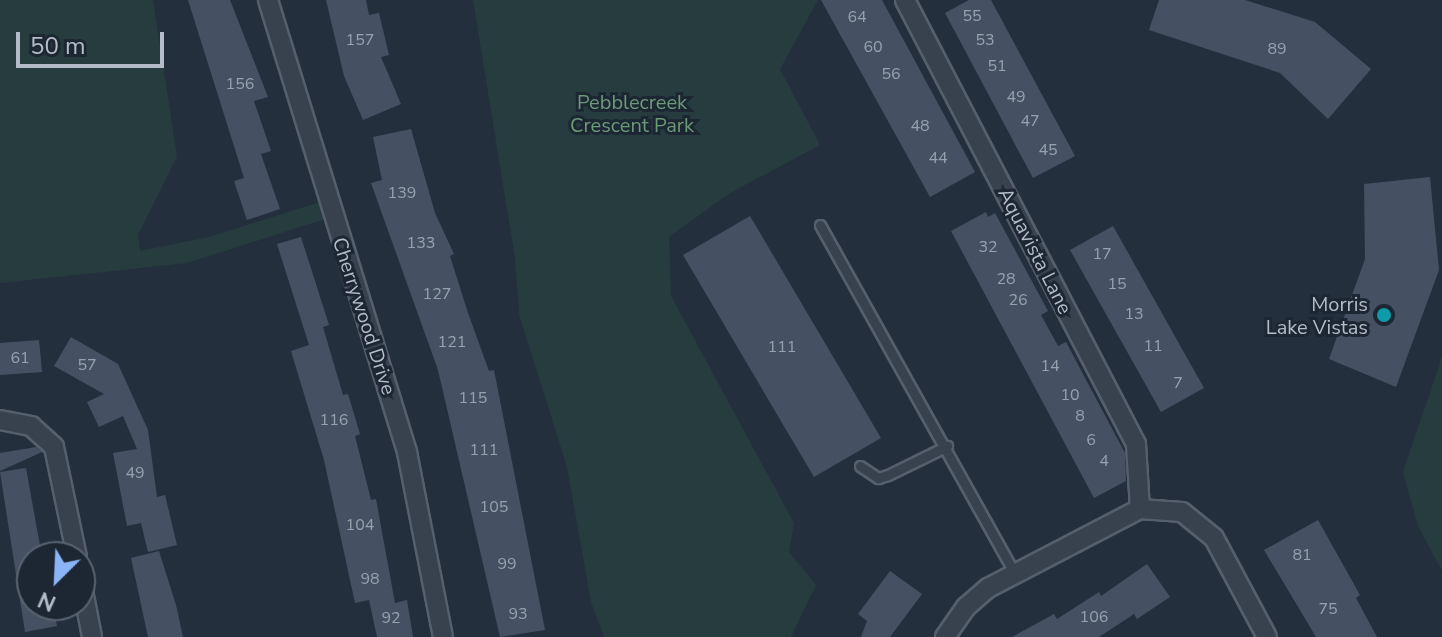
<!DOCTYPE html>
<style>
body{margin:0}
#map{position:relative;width:1442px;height:637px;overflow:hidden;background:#242f3e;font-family:"Nunito Sans",sans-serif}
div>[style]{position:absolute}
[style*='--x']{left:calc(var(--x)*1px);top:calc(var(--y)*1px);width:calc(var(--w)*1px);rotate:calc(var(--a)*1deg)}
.green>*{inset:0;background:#263c3f}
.building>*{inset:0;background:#455162}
.roads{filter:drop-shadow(2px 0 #565f6c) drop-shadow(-2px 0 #565f6c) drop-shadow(0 2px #565f6c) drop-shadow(0 -2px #565f6c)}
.service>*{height:9px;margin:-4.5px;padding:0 4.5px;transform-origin:4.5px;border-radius:4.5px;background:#38414e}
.minor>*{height:18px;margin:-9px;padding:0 9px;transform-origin:9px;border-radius:9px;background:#38414e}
.dots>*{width:22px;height:22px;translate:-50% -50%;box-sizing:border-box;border:4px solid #1d2633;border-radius:50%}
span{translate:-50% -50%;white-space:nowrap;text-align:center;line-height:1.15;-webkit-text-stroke:6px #1d2633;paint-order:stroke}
.number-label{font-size:16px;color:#98a1af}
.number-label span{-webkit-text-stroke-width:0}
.park-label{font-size:20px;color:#6b9a76}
.street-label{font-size:20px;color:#b4bcc9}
.poi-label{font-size:20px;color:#b4bcc9}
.right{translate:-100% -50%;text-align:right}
.north{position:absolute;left:16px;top:541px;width:80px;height:80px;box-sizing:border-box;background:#1d2633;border:2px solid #59626f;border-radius:50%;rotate:204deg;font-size:22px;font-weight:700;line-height:32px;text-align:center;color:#b4bcc9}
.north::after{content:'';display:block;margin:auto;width:28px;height:36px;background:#8ab4f8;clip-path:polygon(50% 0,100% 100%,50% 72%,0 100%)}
.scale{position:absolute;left:16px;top:32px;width:148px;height:36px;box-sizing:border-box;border:4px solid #b4bcc9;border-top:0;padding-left:10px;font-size:24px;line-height:28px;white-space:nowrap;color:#b4bcc9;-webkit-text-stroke:6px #1d2633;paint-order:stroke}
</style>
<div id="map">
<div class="green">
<div style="clip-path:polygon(0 0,153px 0,177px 156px,138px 235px,140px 251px,209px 237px,320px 202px,325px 219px,187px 263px,0 283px)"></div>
<div style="clip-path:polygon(473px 0,818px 0,780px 69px,820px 145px,730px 193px,669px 237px,671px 296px,794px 523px,789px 552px,816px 585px,791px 637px,604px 637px,591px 602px,567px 467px,519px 314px,515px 258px)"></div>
<div style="clip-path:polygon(1442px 357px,1442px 571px,1418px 526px,1403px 472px)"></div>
</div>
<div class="building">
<div style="clip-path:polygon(188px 0,230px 0,268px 97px,254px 101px,271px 151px,261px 154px,280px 209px,247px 220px,234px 181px,244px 178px)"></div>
<div style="clip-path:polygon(326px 0,366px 0,369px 15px,379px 13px,389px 55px,381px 57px,401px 104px,363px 120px,344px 76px)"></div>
<div style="clip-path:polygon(821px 0,882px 0,975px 172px,930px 197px)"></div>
<div style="clip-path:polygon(969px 0,991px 0,1075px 156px,1033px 178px,945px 13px)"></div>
<div style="clip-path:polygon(1159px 0,1245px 0,1315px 22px,1371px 69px,1328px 119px,1280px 73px,1149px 30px)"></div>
<div style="clip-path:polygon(411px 129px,435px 213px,454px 254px,450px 256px,468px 313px,489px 371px,494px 370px,545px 630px,500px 637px,438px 370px,371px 183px,382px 180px,373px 137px)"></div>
<div style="clip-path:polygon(1430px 177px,1439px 270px,1396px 387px,1329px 359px,1365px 259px,1364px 184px)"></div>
<div style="clip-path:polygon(986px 212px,988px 217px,995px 213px,1048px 311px,1041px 315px,1058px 346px,1066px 342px,1125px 453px,1126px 481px,1094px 498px,951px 231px)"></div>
<div style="clip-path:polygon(750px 216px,881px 438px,814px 477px,683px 255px)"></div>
<div style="clip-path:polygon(1113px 226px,1204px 388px,1161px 412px,1070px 250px)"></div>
<div style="clip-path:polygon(301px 237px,329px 325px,323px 327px,343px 395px,348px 394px,360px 434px,355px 436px,371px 500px,376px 499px,395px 603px,407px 600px,413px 637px,377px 637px,369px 600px,355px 603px,324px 460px,291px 351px,309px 345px,277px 244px)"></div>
<div style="clip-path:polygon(71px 337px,118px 364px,148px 430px,157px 497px,165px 495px,177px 545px,148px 552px,141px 523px,127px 526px,113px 453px,137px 449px,123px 416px,99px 427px,87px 402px,104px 394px,54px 366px)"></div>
<div style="clip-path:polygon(39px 340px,42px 372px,0 375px,0 343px)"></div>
<div style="clip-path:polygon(36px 447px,42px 452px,0 471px,0 453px)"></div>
<div style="clip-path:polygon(26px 468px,42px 557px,32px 557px,32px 605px,53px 605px,57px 626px,25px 632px,0 472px)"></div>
<div style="clip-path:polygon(1318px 520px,1360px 595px,1356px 598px,1377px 637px,1316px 637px,1264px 550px)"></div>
<div style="clip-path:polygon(159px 551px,176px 605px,183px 637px,148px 637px,131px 558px)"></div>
<div style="clip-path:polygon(1147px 564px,1170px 597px,1137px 619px,1134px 614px,1099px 637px,1012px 637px,1054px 614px,1057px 619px,1099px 592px,1101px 596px)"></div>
<div style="clip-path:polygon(890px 571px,922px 594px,890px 637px,861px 637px,867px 621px,858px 614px)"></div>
</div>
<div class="roads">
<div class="service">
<div style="--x:820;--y:225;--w:398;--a:60.8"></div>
<div style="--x:860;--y:466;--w:22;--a:34"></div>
<div style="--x:878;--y:478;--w:10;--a:-17"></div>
<div style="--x:888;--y:475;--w:66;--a:-26.2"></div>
</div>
<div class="minor">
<div style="--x:268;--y:0;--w:473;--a:72.9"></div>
<div style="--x:407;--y:452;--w:188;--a:79"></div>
<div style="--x:905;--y:0;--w:500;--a:62.51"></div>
<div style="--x:1136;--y:444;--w:65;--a:86.5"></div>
<div style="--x:0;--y:420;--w:32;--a:11"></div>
<div style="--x:31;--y:426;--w:31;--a:42"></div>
<div style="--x:54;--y:447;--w:112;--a:78.2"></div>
<div style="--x:80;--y:575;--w:63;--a:79"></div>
<div style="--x:945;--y:637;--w:37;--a:-55"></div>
<div style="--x:966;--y:607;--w:29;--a:-41"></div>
<div style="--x:988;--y:588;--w:171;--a:-27.5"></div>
<div style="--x:1140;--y:509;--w:42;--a:4.1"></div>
<div style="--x:1182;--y:512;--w:41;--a:39.1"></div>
<div style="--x:1214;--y:538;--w:112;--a:61.8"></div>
</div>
</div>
<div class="dots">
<div style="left:1384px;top:315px;background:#0f9aa8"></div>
</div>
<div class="number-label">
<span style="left:972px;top:16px">55</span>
<span style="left:857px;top:17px">64</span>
<span style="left:360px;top:40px">157</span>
<span style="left:985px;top:40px">53</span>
<span style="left:873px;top:47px">60</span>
<span style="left:1277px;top:49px">89</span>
<span style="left:997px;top:66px">51</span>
<span style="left:891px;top:74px">56</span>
<span style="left:240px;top:84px">156</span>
<span style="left:1016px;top:97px">49</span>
<span style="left:1030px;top:121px">47</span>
<span style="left:920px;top:126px">48</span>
<span style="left:1048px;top:150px">45</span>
<span style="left:938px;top:158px">44</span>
<span style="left:402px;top:193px">139</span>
<span style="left:421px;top:243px">133</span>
<span style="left:988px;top:247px">32</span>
<span style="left:1102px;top:254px">17</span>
<span style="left:1006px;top:279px">28</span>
<span style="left:1117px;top:284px">15</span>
<span style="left:437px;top:294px">127</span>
<span style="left:1018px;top:300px">26</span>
<span style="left:1134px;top:314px">13</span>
<span style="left:452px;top:342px">121</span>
<span style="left:1153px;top:346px">11</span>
<span style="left:782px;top:347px">111</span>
<span style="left:20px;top:358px">61</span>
<span style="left:87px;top:365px">57</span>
<span style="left:1050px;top:366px">14</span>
<span style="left:1178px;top:383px">7</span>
<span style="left:1070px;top:395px">10</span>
<span style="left:473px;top:398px">115</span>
<span style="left:1080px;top:416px">8</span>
<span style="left:334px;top:420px">116</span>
<span style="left:1091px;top:440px">6</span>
<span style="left:484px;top:450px">111</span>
<span style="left:1104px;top:461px">4</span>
<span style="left:135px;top:473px">49</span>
<span style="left:494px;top:507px">105</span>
<span style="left:360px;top:525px">104</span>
<span style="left:1302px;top:555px">81</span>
<span style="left:507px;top:564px">99</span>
<span style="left:370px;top:579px">98</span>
<span style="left:1328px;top:609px">75</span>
<span style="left:518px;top:614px">93</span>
<span style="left:1094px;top:617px">106</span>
<span style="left:391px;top:618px">92</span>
</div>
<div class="park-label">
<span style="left:632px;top:114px">Pebblecreek<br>Crescent Park</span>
</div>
<div class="street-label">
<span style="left:1035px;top:251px;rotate:63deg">Aquavista Lane</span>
<span style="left:364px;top:316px;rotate:72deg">Cherrywood Drive</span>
</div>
<div class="poi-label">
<span class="right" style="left:1368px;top:316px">Morris<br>Lake Vistas</span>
</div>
<div class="north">N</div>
<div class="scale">50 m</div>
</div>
